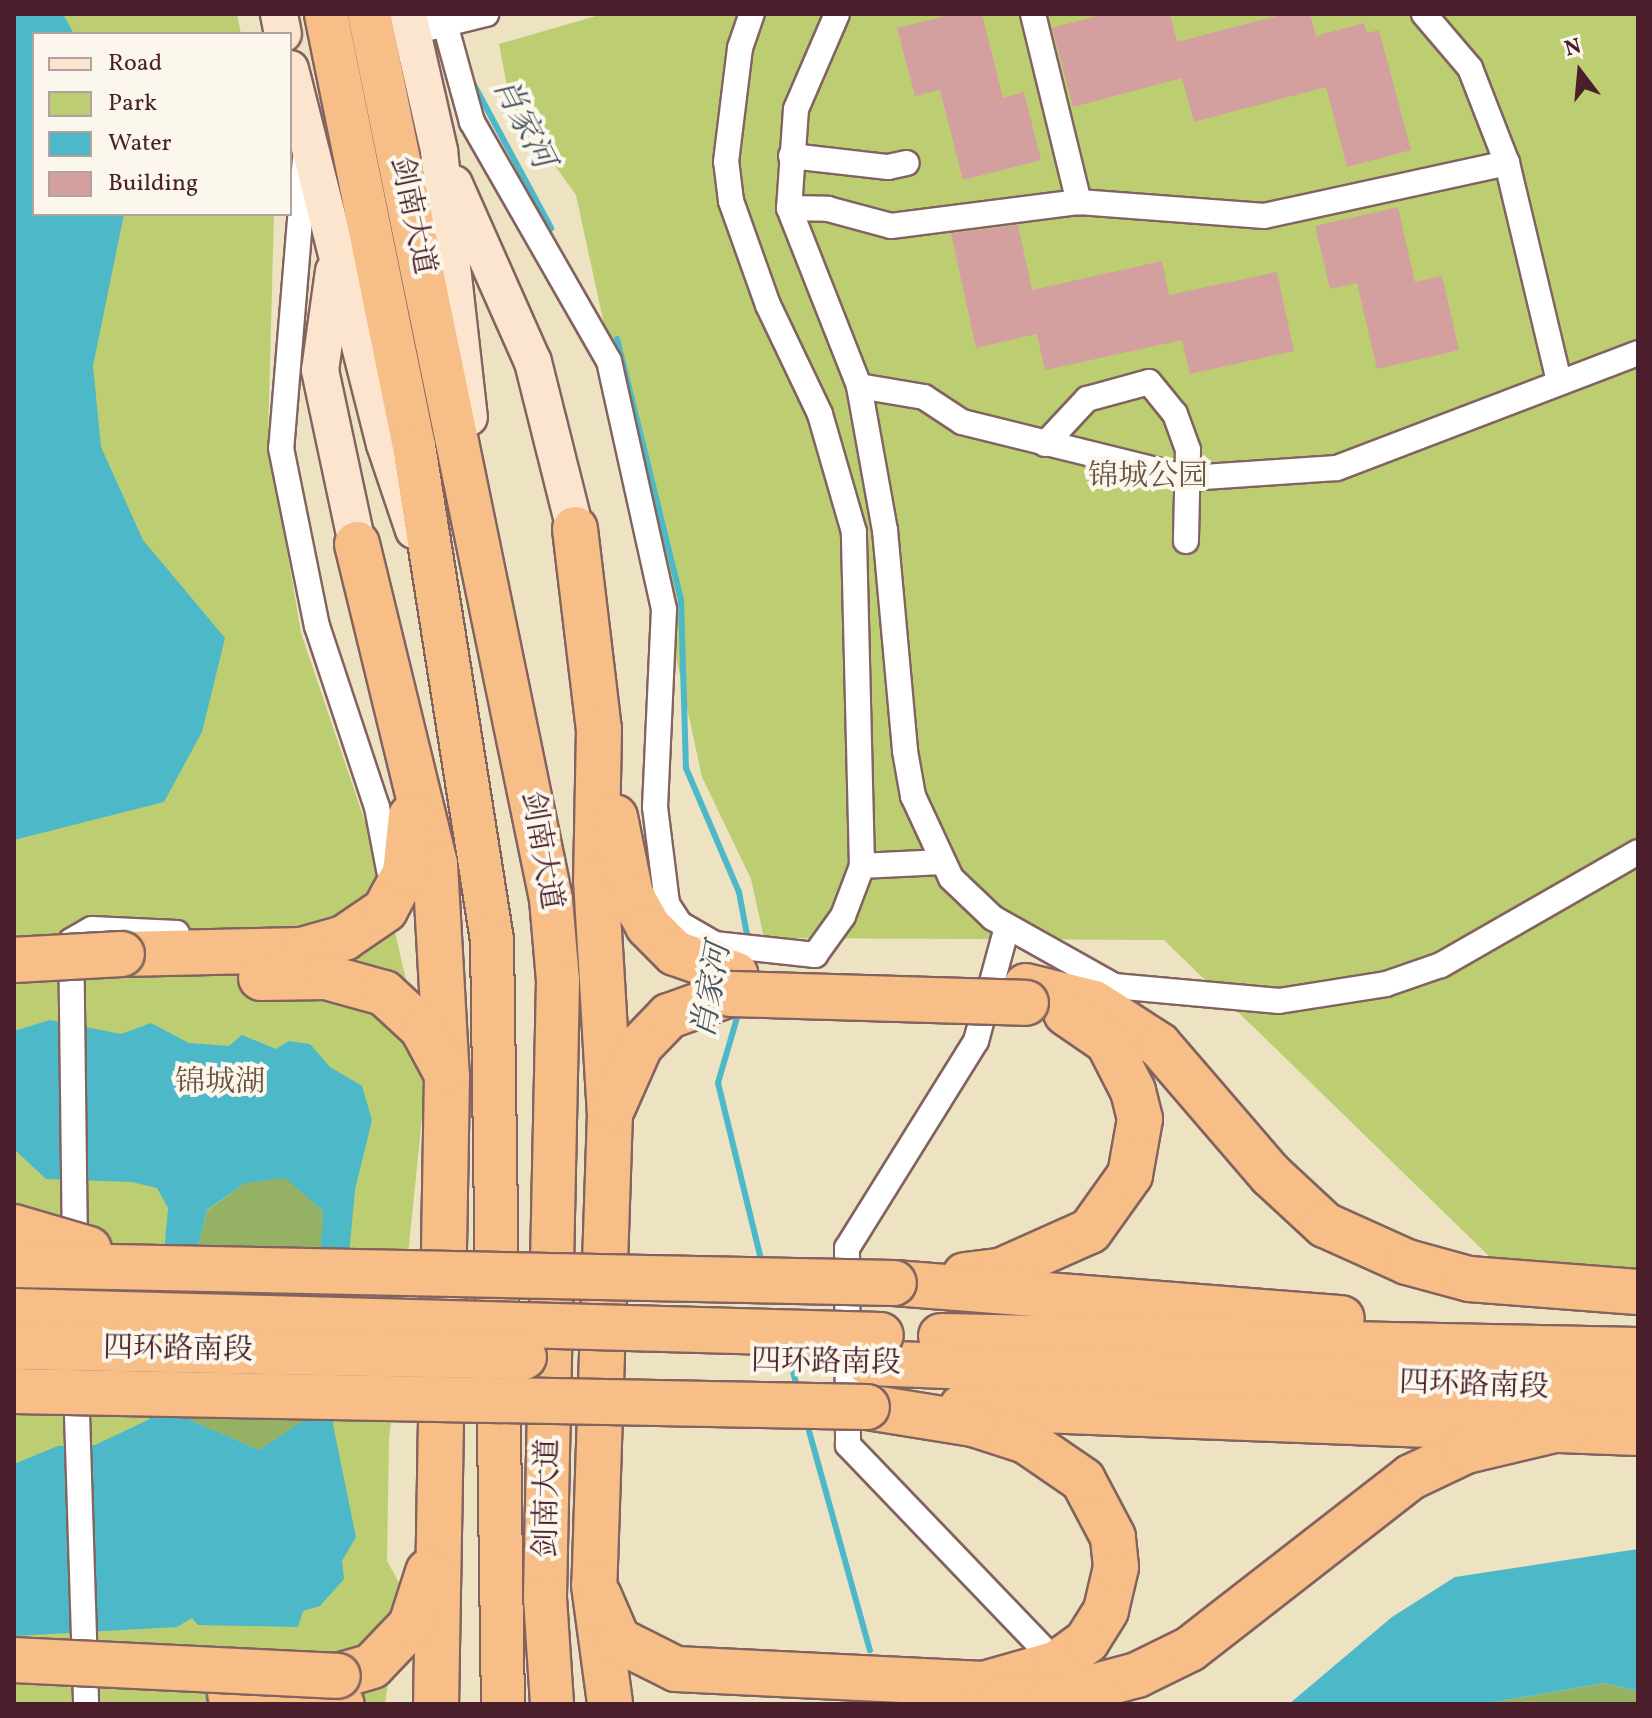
<!DOCTYPE html>
<meta charset="utf-8">
<style>
body{margin:0}
#map{position:relative;width:1652px;height:1718px;overflow:hidden;background:#ede2c2;font-family:Vollkorn,"Noto Serif SC",serif}
div>[style]{position:absolute}
[style*='--x']{left:calc(var(--x)*1px);top:calc(var(--y)*1px);width:calc(var(--w)*1px);rotate:calc(var(--a)*1deg)}
.green>*{inset:0;background:#bcce71}
.forest>*{inset:0;background:#95b163}
.water>*{inset:0;background:#4cb8c8}
.stream>*{height:6px;margin:-3px;padding:0 3px;transform-origin:3px;border-radius:3px;background:#4cb8c8}
.building>*{inset:0;background:#d4a09f}
.roads{filter:drop-shadow(2px 0 #836360) drop-shadow(-2px 0 #836360) drop-shadow(0 2px #836360) drop-shadow(0 -2px #836360)}
.minor>*{height:24px;margin:-12px;padding:0 12px;transform-origin:12px;border-radius:12px;background:#fff}
.secondary>*{height:36px;margin:-18px;padding:0 18px;transform-origin:18px;border-radius:18px;background:#fce5cf}
.trunk>*{height:42px;margin:-21px;padding:0 21px;transform-origin:21px;border-radius:21px;background:#f7be87}
.motorway>*{height:44px;margin:-22px;padding:0 22px;transform-origin:22px;border-radius:22px;background:#f7be87}
.bridges{filter:drop-shadow(2px 0 #836360) drop-shadow(-2px 0 #836360) drop-shadow(0 2px #836360) drop-shadow(0 -2px #836360)}
.motorway-bridge>*{height:44px;margin:-22px;padding:0 22px;transform-origin:22px;border-radius:22px;background:#f7be87}
span{translate:-50% -50%;white-space:nowrap;text-align:center;line-height:1.15;-webkit-text-stroke:8px #fbf7ec;paint-order:stroke}
.street-label{font-size:30px;color:#4a1f2b}
.park-label{font-size:30px;color:#6c5440}
.water-label{font-size:32px;color:#4b5562;font-style:italic}
.frame{position:absolute;inset:0;border:16px solid #4a1f2b;pointer-events:none}
.legend{position:absolute;left:32px;top:32px;width:260px;height:184px;box-sizing:border-box;background:#fbf7ec;border:2px solid #b4a19f;margin:0;padding:10px 14px;list-style:none;font-size:24px;color:#4a1f2b}
.legend li{display:flex;align-items:center;gap:16px;height:40px}
.legend b{width:40px;border:2px solid #b4a19f}
.north{position:absolute;left:1540px;top:32px;width:80px;height:80px;-webkit-text-stroke:6px #fbf7ec;paint-order:stroke;rotate:344deg;font-size:22px;font-weight:700;line-height:32px;text-align:center;color:#4a1f2b}
.north::after{content:'';display:block;margin:auto;width:28px;height:36px;background:#4a1f2b;clip-path:polygon(50% 0,100% 100%,50% 72%,0 100%)}
</style>
<div id="map">
<div class="green">
<div style="clip-path:polygon(14px 14px,237px 14px,241px 34px,34px 34px,34px 214px,274px 214px,268px 437px,301px 633px,378px 860px,427px 1069px,389px 1441px,387px 1561px,402px 1588px,385px 1704px,14px 1704px)"></div>
<div style="clip-path:polygon(603px 14px,1638px 14px,1638px 1271px,1494px 1261px,1164px 940px,764px 938px,751px 879px,702px 777px,576px 195px,510px 103px,499px 44px)"></div>
</div>
<div class="forest">
<div style="clip-path:polygon(285px 1177px,323px 1211px,310px 1416px,259px 1450px,190px 1420px,191px 1273px,207px 1211px,245px 1183px)"></div>
<div style="clip-path:polygon(1604px 1683px,1638px 1691px,1638px 1704px,1483px 1704px)"></div>
</div>
<div class="water">
<div style="clip-path:polygon(14px 14px,63px 14px,74px 34px,34px 34px,34px 214px,124px 214px,93px 366px,101px 447px,143px 540px,225px 638px,202px 732px,164px 802px,14px 840px)"></div>
<div style="clip-path:polygon(evenodd,50px 1020px,121px 1034px,151px 1023px,189px 1043px,229px 1046px,242px 1035px,276px 1049px,289px 1041px,310px 1044px,330px 1067px,362px 1086px,372px 1120px,355px 1190px,333px 1425px,356px 1537px,342px 1561px,344px 1579px,320px 1606px,303px 1611px,298px 1627px,198px 1625px,192px 1618px,177px 1627px,14px 1636px,14px 1464px,58px 1446px,95px 1445px,150px 1419px,168px 1208px,157px 1188px,132px 1182px,46px 1179px,14px 1149px,14px 1031px,50px 1020px,285px 1178px,323px 1211px,310px 1416px,259px 1450px,190px 1420px,191px 1273px,207px 1210px,245px 1183px,285px 1178px)"></div>
<div style="clip-path:polygon(1638px 1549px,1638px 1691px,1604px 1683px,1483px 1704px,1289px 1704px,1392px 1617px,1455px 1577px)"></div>
</div>
<div class="stream">
<div style="--x:473;--y:83;--w:165;--a:61.7"></div>
<div style="--x:617;--y:339;--w:269;--a:76.2"></div>
<div style="--x:681;--y:600;--w:168;--a:88.3"></div>
<div style="--x:686;--y:768;--w:135;--a:66.9"></div>
<div style="--x:739;--y:892;--w:49;--a:79.4"></div>
<div style="--x:739;--y:1011;--w:75;--a:106.3"></div>
<div style="--x:718;--y:1083;--w:185;--a:76.3"></div>
<div style="--x:786;--y:1347;--w:45;--a:74.4"></div>
<div style="--x:806;--y:1420;--w:239;--a:74.5"></div>
</div>
<div class="building">
<div style="clip-path:polygon(954px 14px,982px 14px,1003px 98px,1024px 92px,1041px 160px,963px 180px,940px 90px,915px 96px,897px 28px)"></div>
<div style="clip-path:polygon(1104px 14px,1170px 14px,1177px 42px,1285px 14px,1310px 14px,1316px 36px,1364px 23px,1367px 33px,1379px 30px,1411px 150px,1347px 167px,1326px 87px,1194px 122px,1182px 78px,1073px 107px,1052px 28px)"></div>
<div style="clip-path:polygon(1398px 207px,1415px 282px,1442px 276px,1459px 350px,1377px 369px,1357px 283px,1330px 289px,1315px 226px)"></div>
<div style="clip-path:polygon(1018px 225px,1032px 290px,1162px 261px,1169px 295px,1277px 272px,1294px 351px,1190px 374px,1182px 340px,1045px 370px,1037px 334px,976px 348px,951px 233px)"></div>
</div>
<div class="roads">
<div class="minor">
<div style="--x:837;--y:14;--w:103;--a:113.3"></div>
<div style="--x:796;--y:109;--w:99;--a:94"></div>
<div style="--x:789;--y:208;--w:191;--a:68.5"></div>
<div style="--x:859;--y:386;--w:146;--a:79.8"></div>
<div style="--x:885;--y:530;--w:222;--a:84.8"></div>
<div style="--x:905;--y:751;--w:46;--a:79.9"></div>
<div style="--x:913;--y:796;--w:90;--a:65.1"></div>
<div style="--x:951;--y:878;--w:58;--a:43.6"></div>
<div style="--x:993;--y:918;--w:139;--a:29.3"></div>
<div style="--x:1114;--y:986;--w:166;--a:5.2"></div>
<div style="--x:1279;--y:1001;--w:108;--a:-9"></div>
<div style="--x:1386;--y:984;--w:58;--a:-19.1"></div>
<div style="--x:1441;--y:965;--w:227;--a:-29.8"></div>
<div style="--x:1033;--y:14;--w:194;--a:76.3"></div>
<div style="--x:1424;--y:14;--w:71;--a:49.6"></div>
<div style="--x:1470;--y:68;--w:102;--a:68.7"></div>
<div style="--x:1507;--y:163;--w:225;--a:76.6"></div>
<div style="--x:445;--y:24;--w:102;--a:74.6"></div>
<div style="--x:472;--y:122;--w:275;--a:60.2"></div>
<div style="--x:609;--y:361;--w:254;--a:77.5"></div>
<div style="--x:664;--y:609;--w:198;--a:92.6"></div>
<div style="--x:655;--y:807;--w:98;--a:82.9"></div>
<div style="--x:667;--y:904;--w:24;--a:57"></div>
<div style="--x:680;--y:924;--w:39;--a:30"></div>
<div style="--x:714;--y:944;--w:102;--a:6.2"></div>
<div style="--x:815;--y:955;--w:48;--a:-54.3"></div>
<div style="--x:843;--y:916;--w:53;--a:-69.2"></div>
<div style="--x:862;--y:866;--w:334;--a:-91.4"></div>
<div style="--x:854;--y:532;--w:123;--a:-106.1"></div>
<div style="--x:820;--y:414;--w:121;--a:-115.5"></div>
<div style="--x:768;--y:305;--w:110;--a:-109.6"></div>
<div style="--x:731;--y:201;--w:39;--a:-97"></div>
<div style="--x:726;--y:162;--w:115;--a:-83"></div>
<div style="--x:740;--y:48;--w:36;--a:-71"></div>
<div style="--x:429;--y:28;--w:59;--a:-13.8"></div>
<div style="--x:791;--y:156;--w:98;--a:6.5"></div>
<div style="--x:888;--y:167;--w:19;--a:-12"></div>
<div style="--x:305;--y:159;--w:290;--a:94.7"></div>
<div style="--x:281;--y:448;--w:182;--a:78.6"></div>
<div style="--x:317;--y:626;--w:191;--a:71.7"></div>
<div style="--x:377;--y:807;--w:64;--a:79.2"></div>
<div style="--x:789;--y:208;--w:39;--a:1"></div>
<div style="--x:828;--y:209;--w:65;--a:15.1"></div>
<div style="--x:891;--y:226;--w:190;--a:-7.3"></div>
<div style="--x:1079;--y:202;--w:186;--a:4.3"></div>
<div style="--x:1264;--y:216;--w:249;--a:-12.3"></div>
<div style="--x:859;--y:386;--w:66;--a:9.6"></div>
<div style="--x:924;--y:397;--w:45;--a:33.3"></div>
<div style="--x:962;--y:422;--w:234;--a:13.9"></div>
<div style="--x:1189;--y:478;--w:148;--a:-3.9"></div>
<div style="--x:1337;--y:468;--w:322;--a:-20.9"></div>
<div style="--x:1045;--y:444;--w:62;--a:-47"></div>
<div style="--x:1087;--y:399;--w:64;--a:-15.3"></div>
<div style="--x:1149;--y:382;--w:41;--a:50.9"></div>
<div style="--x:1175;--y:414;--w:38;--a:70"></div>
<div style="--x:1188;--y:450;--w:91;--a:91.3"></div>
<div style="--x:862;--y:866;--w:79;--a:-2.9"></div>
<div style="--x:1007;--y:927;--w:118;--a:105.2"></div>
<div style="--x:976;--y:1041;--w:244;--a:121.9"></div>
<div style="--x:847;--y:1248;--w:197;--a:89.7"></div>
<div style="--x:848;--y:1445;--w:295;--a:46.2"></div>
<div style="--x:75;--y:1253;--w:312;--a:-90.7"></div>
<div style="--x:71;--y:941;--w:24;--a:-30"></div>
<div style="--x:92;--y:929;--w:85;--a:2.7"></div>
<div style="--x:76;--y:1382;--w:322;--a:88.2"></div>
</div>
<div class="secondary">
<div style="--x:279;--y:14;--w:20;--a:79"></div>
<div style="--x:408;--y:14;--w:140;--a:77.2"></div>
<div style="--x:439;--y:151;--w:268;--a:83.6"></div>
<div style="--x:290;--y:69;--w:387;--a:75.8"></div>
<div style="--x:385;--y:444;--w:91;--a:71.4"></div>
<div style="--x:454;--y:184;--w:195;--a:66.1"></div>
<div style="--x:533;--y:362;--w:172;--a:75.9"></div>
<div style="--x:334;--y:271;--w:100;--a:98"></div>
<div style="--x:320;--y:370;--w:178;--a:78"></div>
</div>
<div class="trunk">
<div style="--x:326;--y:14;--w:441;--a:78.5"></div>
<div style="--x:414;--y:446;--w:500;--a:81.03"></div>
<div style="--x:492;--y:940;--w:764;--a:89.18"></div>
<div style="--x:369;--y:14;--w:904;--a:78.38"></div>
<div style="--x:551;--y:899;--w:81;--a:85.1"></div>
<div style="--x:558;--y:980;--w:618;--a:91.21"></div>
<div style="--x:545;--y:1598;--w:106;--a:86.2"></div>
</div>
<div class="motorway">
<div style="--x:575;--y:529;--w:201;--a:83.2"></div>
<div style="--x:599;--y:729;--w:151;--a:91.1"></div>
<div style="--x:596;--y:880;--w:233;--a:86.6"></div>
<div style="--x:610;--y:1113;--w:472;--a:91.9"></div>
<div style="--x:594;--y:1585;--w:120;--a:82.3"></div>
<div style="--x:357;--y:544;--w:329;--a:76.3"></div>
<div style="--x:435;--y:864;--w:212;--a:86.8"></div>
<div style="--x:447;--y:1076;--w:628;--a:91"></div>
<div style="--x:615;--y:817;--w:80;--a:78.4"></div>
<div style="--x:631;--y:895;--w:35;--a:61"></div>
<div style="--x:648;--y:926;--w:38;--a:45"></div>
<div style="--x:675;--y:953;--w:64;--a:19.3"></div>
<div style="--x:122;--y:954;--w:180;--a:-1.3"></div>
<div style="--x:302;--y:950;--w:44;--a:-15.9"></div>
<div style="--x:344;--y:938;--w:50;--a:-34.3"></div>
<div style="--x:385;--y:910;--w:42;--a:-61.6"></div>
<div style="--x:405;--y:873;--w:57;--a:-84"></div>
<div style="--x:261;--y:978;--w:65;--a:-0.9"></div>
<div style="--x:326;--y:977;--w:60;--a:15.4"></div>
<div style="--x:384;--y:993;--w:52;--a:42.6"></div>
<div style="--x:422;--y:1028;--w:47;--a:61.8"></div>
<div style="--x:1026;--y:986;--w:70;--a:14"></div>
<div style="--x:1094;--y:1003;--w:77;--a:32.9"></div>
<div style="--x:1159;--y:1045;--w:172;--a:49.3"></div>
<div style="--x:1271;--y:1175;--w:74;--a:42.8"></div>
<div style="--x:1325;--y:1225;--w:90;--a:24.3"></div>
<div style="--x:1407;--y:1262;--w:64;--a:15.3"></div>
<div style="--x:1469;--y:1279;--w:169;--a:4.4"></div>
<div style="--x:613;--y:1107;--w:67;--a:-66.1"></div>
<div style="--x:640;--y:1046;--w:42;--a:-46"></div>
<div style="--x:669;--y:1016;--w:65;--a:-19.8"></div>
<div style="--x:965;--y:1275;--w:35;--a:-7"></div>
<div style="--x:1000;--y:1271;--w:98;--a:-24"></div>
<div style="--x:1090;--y:1231;--w:69;--a:-54.5"></div>
<div style="--x:1130;--y:1175;--w:57;--a:-79.9"></div>
<div style="--x:1140;--y:1119;--w:29;--a:-104"></div>
<div style="--x:1133;--y:1091;--w:55;--a:-117"></div>
<div style="--x:1108;--y:1042;--w:51;--a:-145.4"></div>
<div style="--x:894;--y:1283;--w:449;--a:4.5"></div>
<div style="--x:941;--y:1336;--w:697;--a:1.15"></div>
<div style="--x:869;--y:1363;--w:770;--a:2.23"></div>
<div style="--x:962;--y:1407;--w:676;--a:2.2"></div>
<div style="--x:599;--y:1596;--w:48;--a:66.6"></div>
<div style="--x:618;--y:1640;--w:65;--a:26.6"></div>
<div style="--x:676;--y:1669;--w:308;--a:2.8"></div>
<div style="--x:984;--y:1684;--w:76;--a:-16"></div>
<div style="--x:1057;--y:1663;--w:37;--a:-36"></div>
<div style="--x:1087;--y:1641;--w:36;--a:-58"></div>
<div style="--x:1106;--y:1610;--w:44;--a:-76.9"></div>
<div style="--x:1116;--y:1567;--w:30;--a:-96"></div>
<div style="--x:1113;--y:1537;--w:64;--a:-117.8"></div>
<div style="--x:1083;--y:1480;--w:69;--a:-145.6"></div>
<div style="--x:1026;--y:1441;--w:56;--a:-162.2"></div>
<div style="--x:973;--y:1424;--w:107;--a:-170.9"></div>
<div style="--x:338;--y:1676;--w:35;--a:-16"></div>
<div style="--x:372;--y:1666;--w:57;--a:-46.4"></div>
<div style="--x:411;--y:1625;--w:56;--a:-72.2"></div>
<div style="--x:230;--y:1694;--w:112;--a:5.1"></div>
<div style="--x:1000;--y:1701;--w:51;--a:-3.4"></div>
<div style="--x:1051;--y:1698;--w:89;--a:-15"></div>
<div style="--x:1137;--y:1675;--w:59;--a:-26.1"></div>
<div style="--x:1190;--y:1649;--w:280;--a:-37.9"></div>
<div style="--x:1411;--y:1477;--w:61;--a:-25.3"></div>
<div style="--x:1466;--y:1451;--w:100;--a:-13.3"></div>
</div>
</div>
<div class="bridges">
<div class="motorway-bridge">
<div style="--x:14;--y:960;--w:108;--a:-3.2"></div>
<div style="--x:730;--y:994;--w:296;--a:1.7"></div>
<div style="--x:14;--y:1227;--w:78;--a:16.3"></div>
<div style="--x:14;--y:1265;--w:880;--a:1.17"></div>
<div style="--x:14;--y:1311;--w:867;--a:1.59"></div>
<div style="--x:14;--y:1347;--w:510;--a:1.12"></div>
<div style="--x:14;--y:1391;--w:853;--a:1.07"></div>
<div style="--x:14;--y:1660;--w:324;--a:2.8"></div>
</div>
</div>
<div class="street-label">
<span style="left:412px;top:216px;rotate:78deg">剑南大道</span>
<span style="left:541px;top:851px;rotate:80deg">剑南大道</span>
<span style="left:178px;top:1350px;rotate:1deg">四环路南段</span>
<span style="left:826px;top:1363px;rotate:1deg">四环路南段</span>
<span style="left:1474px;top:1386px;rotate:2deg">四环路南段</span>
<span style="left:548px;top:1498px;rotate:-89deg">剑南大道</span>
</div>
<div class="park-label">
<span style="left:1148px;top:477px">锦城公园</span>
<span style="left:220px;top:1083px">锦城湖</span>
</div>
<div class="water-label">
<span style="left:522px;top:124px;rotate:63deg">肖家河</span>
<span style="left:713px;top:991px;rotate:-80deg">肖家河</span>
</div>
<div class="frame"></div>
<ul class="legend">
<li><b style="height:10px;background:#fce5cf"></b>Road</li>
<li><b style="height:22px;background:#bcce71"></b>Park</li>
<li><b style="height:22px;background:#4cb8c8"></b>Water</li>
<li><b style="height:22px;background:#d4a09f"></b>Building</li>
</ul>
<div class="north">N</div>
</div>
